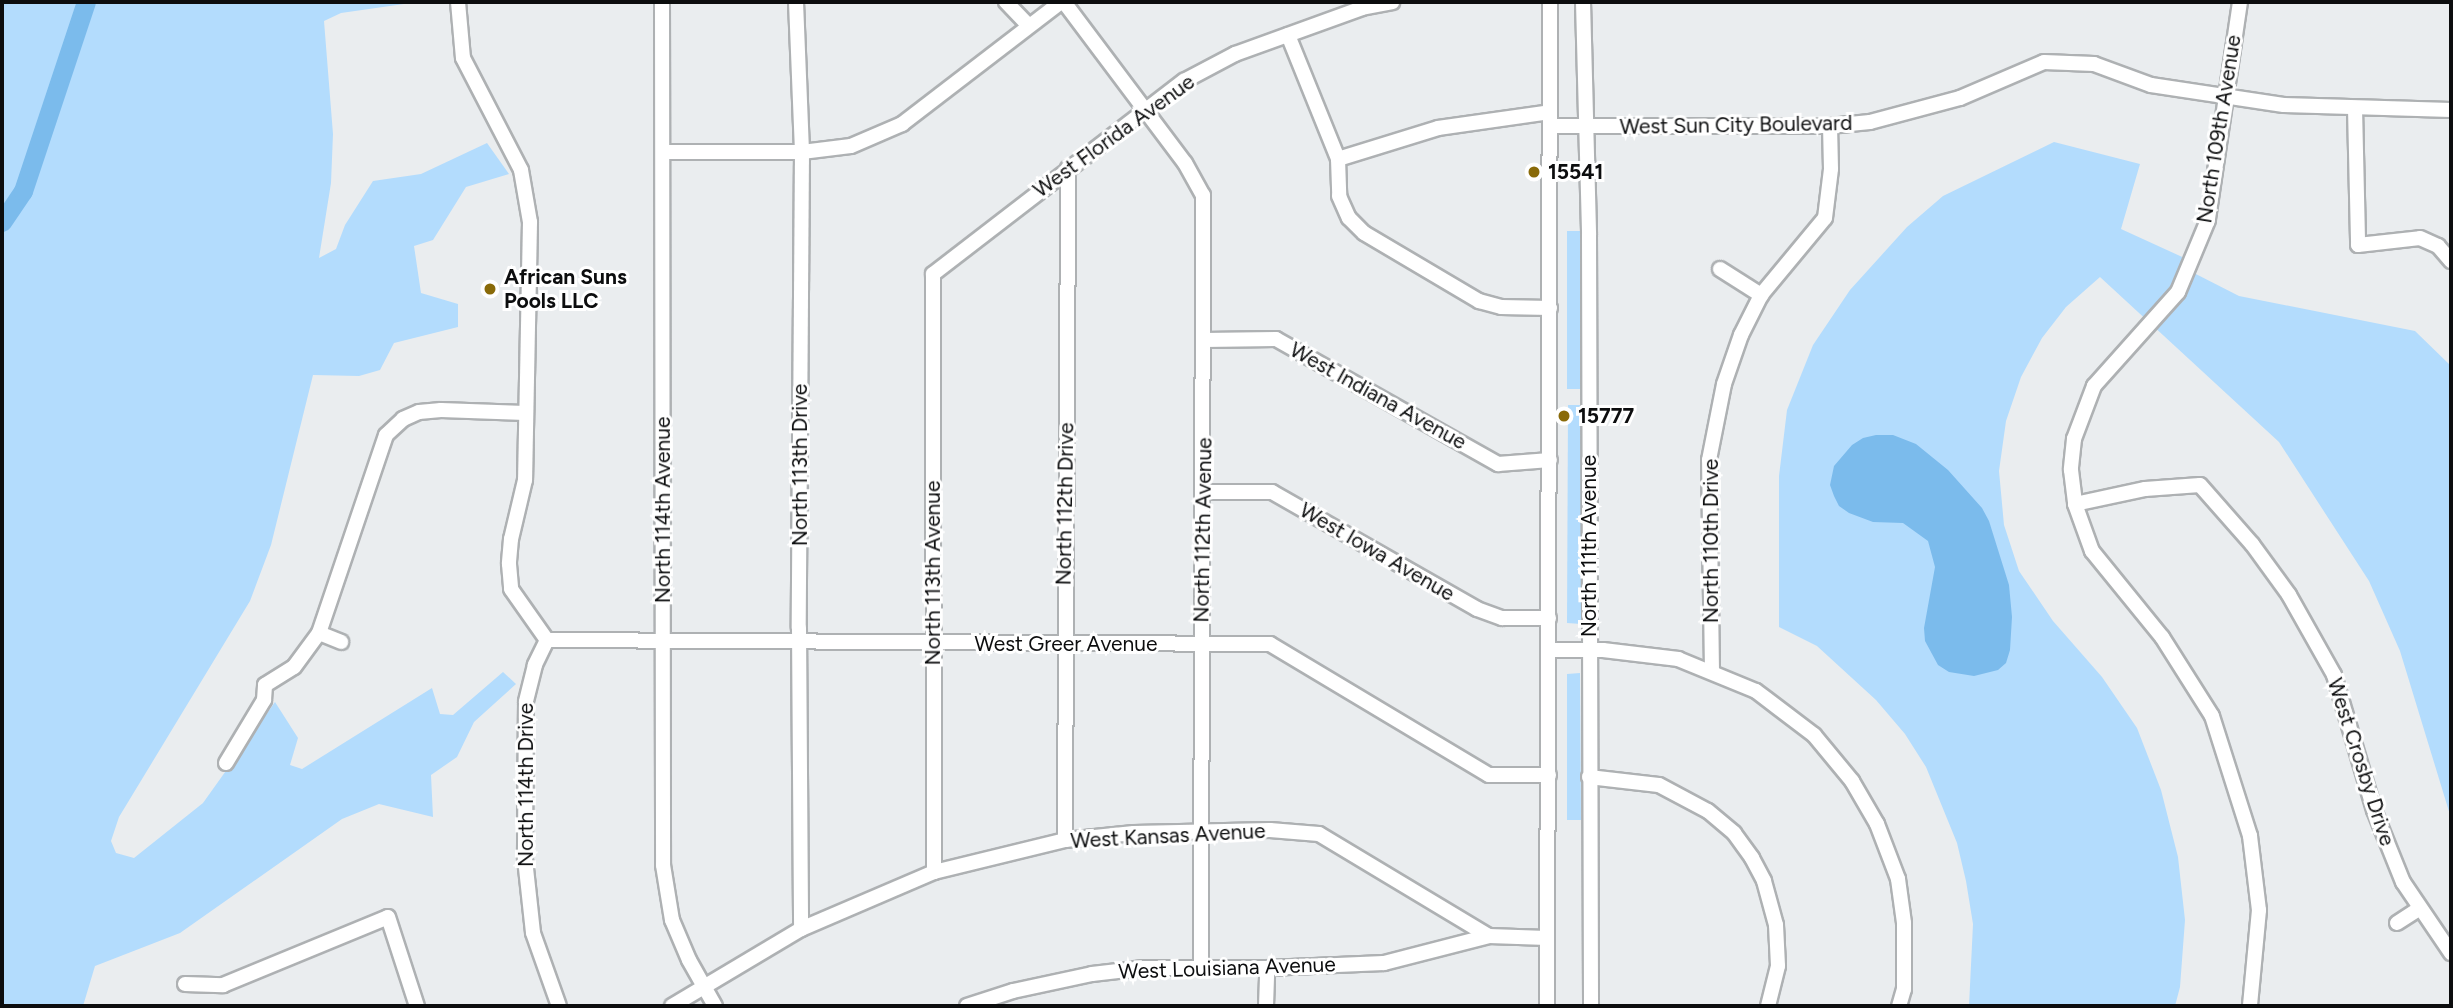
<!DOCTYPE html>
<style>
body{margin:0}
#map{position:relative;width:2453px;height:1008px;overflow:hidden;background:#eaedef;font-family:Figtree,sans-serif}
div>[style]{position:absolute}
[style*='--x']{left:calc(var(--x)*1px);top:calc(var(--y)*1px);width:calc(var(--w)*1px);rotate:calc(var(--a)*1deg)}
.green>*{inset:0;background:#b3dcfd}
.water>*{inset:0;background:#7bbbec}
.river>*{height:19px;margin:-9.5px;padding:0 9.5px;transform-origin:9.5px;border-radius:9.5px;background:#7bbbec}
.roads{filter:drop-shadow(2px 0 #aeb1b3) drop-shadow(-2px 0 #aeb1b3) drop-shadow(0 2px #aeb1b3) drop-shadow(0 -2px #aeb1b3)}
.minor>*{height:14px;margin:-7px;padding:0 7px;transform-origin:7px;border-radius:7px;background:#fff}
.dots>*{width:19px;height:19px;translate:-50% -50%;box-sizing:border-box;border:4px solid #fff;border-radius:50%}
span{translate:-50% -50%;white-space:nowrap;text-align:center;line-height:1.15;-webkit-text-stroke:6px #fff;paint-order:stroke}
.street-label{font-size:21px;color:#0c0d0e}
.poi-label{font-size:21px;color:#0c0d0e;font-weight:700}
.left{translate:0 -50%;text-align:left}
.frame{position:absolute;inset:0;border:4px solid #0c0d0e;pointer-events:none}
</style>
<div id="map">
<div class="green">
<div style="clip-path:polygon(2px 2px,418px 2px,341px 13px,324px 21px,333px 134px,331px 183px,319px 258px,336px 249px,345px 225px,373px 181px,421px 174px,487px 143px,509px 174px,466px 187px,433px 240px,414px 246px,421px 293px,458px 304px,458px 327px,394px 343px,380px 370px,359px 376px,313px 375px,271px 545px,250px 601px,119px 817px,111px 841px,116px 853px,134px 858px,203px 803px,275px 702px,298px 738px,290px 765px,302px 769px,432px 688px,440px 714px,453px 715px,503px 672px,516px 684px,474px 722px,457px 757px,431px 775px,433px 817px,379px 804px,342px 819px,180px 933px,95px 966px,83px 1006px,2px 1006px)"></div>
<div style="clip-path:polygon(2054px 142px,2140px 164px,2121px 229px,2191px 261px,2188px 270px,2239px 296px,2415px 331px,2451px 366px,2451px 818px,2400px 651px,2369px 581px,2279px 442px,2100px 277px,2066px 307px,2042px 338px,2021px 377px,2006px 421px,1999px 471px,2004px 525px,2019px 571px,2053px 621px,2102px 677px,2137px 728px,2161px 790px,2178px 857px,2185px 920px,2180px 987px,2175px 1006px,1969px 1006px,1973px 924px,1966px 881px,1957px 843px,1926px 767px,1905px 734px,1876px 700px,1817px 646px,1779px 627px,1779px 476px,1787px 410px,1813px 345px,1850px 290px,1907px 227px,1943px 196px)"></div>
<div style="clip-path:polygon(1567px 231px,1581px 231px,1581px 389px,1567px 389px)"></div>
<div style="clip-path:polygon(1568px 405px,1582px 405px,1581px 624px,1567px 623px)"></div>
<div style="clip-path:polygon(1580px 673px,1581px 820px,1567px 820px,1567px 674px)"></div>
</div>
<div class="water">
<div style="clip-path:polygon(1876px 435px,1893px 435px,1916px 444px,1948px 470px,1982px 508px,1989px 521px,2009px 585px,2012px 617px,2010px 650px,2006px 663px,1998px 670px,1974px 676px,1949px 672px,1938px 665px,1925px 641px,1924px 628px,1935px 567px,1928px 541px,1903px 523px,1873px 522px,1849px 513px,1839px 506px,1834px 496px,1830px 485px,1834px 466px,1852px 445px,1863px 438px)"></div>
</div>
<div class="river">
<div style="--x:2;--y:222;--w:37;--a:-56"></div>
<div style="--x:23;--y:191;--w:199;--a:-71.6"></div>
</div>
<div class="roads">
<div class="minor">
<div style="--x:458;--y:2;--w:56;--a:84.9"></div>
<div style="--x:463;--y:58;--w:126;--a:62.6"></div>
<div style="--x:521;--y:170;--w:53;--a:80.2"></div>
<div style="--x:530;--y:222;--w:258;--a:91.1"></div>
<div style="--x:525;--y:480;--w:61;--a:103.3"></div>
<div style="--x:511;--y:539;--w:25;--a:95"></div>
<div style="--x:509;--y:564;--w:25;--a:85"></div>
<div style="--x:511;--y:589;--w:62;--a:54.8"></div>
<div style="--x:662;--y:2;--w:863;--a:89.93"></div>
<div style="--x:663;--y:865;--w:56;--a:80.7"></div>
<div style="--x:672;--y:920;--w:43;--a:67"></div>
<div style="--x:689;--y:960;--w:53;--a:60.5"></div>
<div style="--x:796;--y:2;--w:150;--a:87.7"></div>
<div style="--x:802;--y:152;--w:476;--a:90.4"></div>
<div style="--x:799;--y:628;--w:301;--a:89.6"></div>
<div style="--x:1006;--y:2;--w:32;--a:46"></div>
<div style="--x:1064;--y:2;--w:201;--a:53.1"></div>
<div style="--x:1185;--y:163;--w:37;--a:61"></div>
<div style="--x:1203;--y:195;--w:773;--a:90.15"></div>
<div style="--x:1583;--y:2;--w:233;--a:88.5"></div>
<div style="--x:1589;--y:235;--w:771;--a:89.85"></div>
<div style="--x:2240;--y:2;--w:220;--a:98.4"></div>
<div style="--x:2208;--y:220;--w:78;--a:112.6"></div>
<div style="--x:2178;--y:292;--w:126;--a:131.8"></div>
<div style="--x:2094;--y:386;--w:57;--a:110.7"></div>
<div style="--x:2074;--y:439;--w:31;--a:96"></div>
<div style="--x:2071;--y:470;--w:34;--a:83"></div>
<div style="--x:2075;--y:504;--w:50;--a:70.1"></div>
<div style="--x:2092;--y:551;--w:111;--a:50.9"></div>
<div style="--x:2162;--y:637;--w:93;--a:57.7"></div>
<div style="--x:2212;--y:716;--w:126;--a:72.4"></div>
<div style="--x:2250;--y:836;--w:75;--a:83.1"></div>
<div style="--x:2259;--y:910;--w:96;--a:95.4"></div>
<div style="--x:1288;--y:35;--w:134;--a:68"></div>
<div style="--x:1338;--y:159;--w:37;--a:88"></div>
<div style="--x:1339;--y:196;--w:24;--a:66"></div>
<div style="--x:1349;--y:218;--w:21;--a:45"></div>
<div style="--x:1364;--y:233;--w:134;--a:30.6"></div>
<div style="--x:1479;--y:301;--w:23;--a:15"></div>
<div style="--x:1501;--y:307;--w:49;--a:1.2"></div>
<div style="--x:2355;--y:108;--w:137;--a:88.7"></div>
<div style="--x:2358;--y:245;--w:62;--a:-6.4"></div>
<div style="--x:2420;--y:238;--w:20;--a:24"></div>
<div style="--x:2438;--y:246;--w:20;--a:49"></div>
<div style="--x:1550;--y:126;--w:280;--a:0"></div>
<div style="--x:1830;--y:126;--w:40;--a:-5.7"></div>
<div style="--x:1870;--y:122;--w:93;--a:-14.9"></div>
<div style="--x:1960;--y:98;--w:91;--a:-23.2"></div>
<div style="--x:2044;--y:62;--w:50;--a:2.3"></div>
<div style="--x:2094;--y:64;--w:61;--a:20.2"></div>
<div style="--x:2151;--y:85;--w:134;--a:8.6"></div>
<div style="--x:2284;--y:105;--w:167;--a:1.7"></div>
<div style="--x:664;--y:152;--w:138;--a:0"></div>
<div style="--x:802;--y:152;--w:49;--a:-7"></div>
<div style="--x:851;--y:146;--w:56;--a:-23.3"></div>
<div style="--x:902;--y:124;--w:200;--a:-37.5"></div>
<div style="--x:1338;--y:159;--w:105;--a:-17.2"></div>
<div style="--x:1438;--y:128;--w:113;--a:-8.1"></div>
<div style="--x:1720;--y:269;--w:49;--a:32.4"></div>
<div style="--x:1204;--y:340;--w:72;--a:-0.8"></div>
<div style="--x:1276;--y:339;--w:255;--a:29.4"></div>
<div style="--x:1498;--y:464;--w:52;--a:-4.4"></div>
<div style="--x:1204;--y:492;--w:68;--a:0"></div>
<div style="--x:1272;--y:492;--w:236;--a:29.7"></div>
<div style="--x:1477;--y:609;--w:27;--a:20"></div>
<div style="--x:1502;--y:618;--w:47;--a:0"></div>
<div style="--x:2075;--y:504;--w:72;--a:-12.1"></div>
<div style="--x:2145;--y:489;--w:55;--a:-4.2"></div>
<div style="--x:2200;--y:485;--w:79;--a:48.6"></div>
<div style="--x:2252;--y:544;--w:63;--a:54"></div>
<div style="--x:2289;--y:595;--w:92;--a:60.6"></div>
<div style="--x:2334;--y:675;--w:141;--a:73.5"></div>
<div style="--x:2374;--y:810;--w:78;--a:68.1"></div>
<div style="--x:2403;--y:882;--w:86;--a:55.9"></div>
<div style="--x:319;--y:633;--w:24;--a:22"></div>
<div style="--x:547;--y:640;--w:723;--a:0.32"></div>
<div style="--x:1270;--y:644;--w:255;--a:30.9"></div>
<div style="--x:1489;--y:775;--w:60;--a:0"></div>
<div style="--x:547;--y:640;--w:28;--a:116"></div>
<div style="--x:535;--y:665;--w:38;--a:104"></div>
<div style="--x:526;--y:702;--w:157;--a:90.4"></div>
<div style="--x:525;--y:859;--w:74;--a:83.8"></div>
<div style="--x:533;--y:933;--w:77;--a:70.4"></div>
<div style="--x:1549;--y:650;--w:54;--a:0"></div>
<div style="--x:1603;--y:650;--w:76;--a:6.8"></div>
<div style="--x:1678;--y:659;--w:84;--a:22.3"></div>
<div style="--x:1756;--y:691;--w:73;--a:37.2"></div>
<div style="--x:1814;--y:735;--w:60;--a:50.4"></div>
<div style="--x:1852;--y:781;--w:50;--a:59.8"></div>
<div style="--x:1877;--y:824;--w:59;--a:69.1"></div>
<div style="--x:1898;--y:879;--w:44;--a:82.2"></div>
<div style="--x:1904;--y:923;--w:66;--a:90"></div>
<div style="--x:1904;--y:989;--w:18;--a:106"></div>
<div style="--x:1712;--y:671;--w:211;--a:-90.8"></div>
<div style="--x:1709;--y:460;--w:77;--a:-78.8"></div>
<div style="--x:1724;--y:384;--w:52;--a:-70.9"></div>
<div style="--x:1741;--y:335;--w:45;--a:-63.4"></div>
<div style="--x:1761;--y:295;--w:100;--a:-50.3"></div>
<div style="--x:1825;--y:218;--w:49;--a:-83"></div>
<div style="--x:1831;--y:169;--w:43;--a:-91.3"></div>
<div style="--x:226;--y:763;--w:74;--a:-58.9"></div>
<div style="--x:264;--y:700;--w:15;--a:-86"></div>
<div style="--x:265;--y:685;--w:34;--a:-32"></div>
<div style="--x:294;--y:667;--w:42;--a:-53.7"></div>
<div style="--x:319;--y:633;--w:209;--a:-71.3"></div>
<div style="--x:386;--y:435;--w:23;--a:-43"></div>
<div style="--x:403;--y:419;--w:17;--a:-24"></div>
<div style="--x:419;--y:412;--w:22;--a:-5"></div>
<div style="--x:441;--y:410;--w:84;--a:2"></div>
<div style="--x:1589;--y:777;--w:70;--a:6.5"></div>
<div style="--x:1659;--y:785;--w:55;--a:28"></div>
<div style="--x:1708;--y:811;--w:34;--a:40"></div>
<div style="--x:1734;--y:833;--w:31;--a:54"></div>
<div style="--x:1752;--y:858;--w:26;--a:62"></div>
<div style="--x:1764;--y:881;--w:46;--a:74.7"></div>
<div style="--x:1776;--y:925;--w:41;--a:87.2"></div>
<div style="--x:1778;--y:966;--w:41;--a:104"></div>
<div style="--x:1065;--y:840;--w:672;--a:-89.74"></div>
<div style="--x:934;--y:872;--w:598;--a:-90.1"></div>
<div style="--x:933;--y:274;--w:317;--a:-37.6"></div>
<div style="--x:1184;--y:81;--w:58;--a:-27.9"></div>
<div style="--x:1235;--y:54;--w:135;--a:-19.9"></div>
<div style="--x:1362;--y:8;--w:31;--a:-11"></div>
<div style="--x:2397;--y:923;--w:27;--a:-33"></div>
<div style="--x:185;--y:984;--w:38;--a:2"></div>
<div style="--x:223;--y:985;--w:178;--a:-22.4"></div>
<div style="--x:388;--y:917;--w:94;--a:72"></div>
<div style="--x:672;--y:1006;--w:150;--a:-30.8"></div>
<div style="--x:801;--y:929;--w:145;--a:-23.2"></div>
<div style="--x:934;--y:872;--w:135;--a:-13.7"></div>
<div style="--x:1065;--y:840;--w:69;--a:-5.8"></div>
<div style="--x:1134;--y:833;--w:136;--a:-1.3"></div>
<div style="--x:1270;--y:830;--w:49;--a:4.7"></div>
<div style="--x:1319;--y:834;--w:198;--a:31"></div>
<div style="--x:1489;--y:936;--w:58;--a:2"></div>
<div style="--x:967;--y:1006;--w:48;--a:-18.1"></div>
<div style="--x:1013;--y:991;--w:81;--a:-12.1"></div>
<div style="--x:1092;--y:974;--w:52;--a:-6.6"></div>
<div style="--x:1144;--y:968;--w:123;--a:0"></div>
<div style="--x:1267;--y:968;--w:117;--a:-2.4"></div>
<div style="--x:1384;--y:963;--w:108;--a:-14.4"></div>
<div style="--x:1266;--y:1006;--w:38;--a:-88"></div>
<div style="--x:1547;--y:1006;--w:1004;--a:-89.83"></div>
</div>
</div>
<div class="dots">
<div style="left:1534px;top:172px;background:#896a09"></div>
<div style="left:490px;top:289px;background:#896a09"></div>
<div style="left:1564px;top:416px;background:#896a09"></div>
</div>
<div class="street-label">
<span style="left:1736px;top:125px;rotate:-1deg">West Sun City Boulevard</span>
<span style="left:2219px;top:129px;rotate:-81deg">North 109th Avenue</span>
<span style="left:1114px;top:136px;rotate:-36deg">West Florida Avenue</span>
<span style="left:1378px;top:396px;rotate:29deg">West Indiana Avenue</span>
<span style="left:800px;top:465px;rotate:-90deg">North 113th Drive</span>
<span style="left:1065px;top:504px;rotate:-89deg">North 112th Drive</span>
<span style="left:663px;top:510px;rotate:-90deg">North 114th Avenue</span>
<span style="left:1203px;top:530px;rotate:-89deg">North 112th Avenue</span>
<span style="left:1711px;top:541px;rotate:-90deg">North 110th Drive</span>
<span style="left:1589px;top:546px;rotate:-90deg">North 111th Avenue</span>
<span style="left:1377px;top:552px;rotate:30deg">West Iowa Avenue</span>
<span style="left:933px;top:573px;rotate:-90deg">North 113th Avenue</span>
<span style="left:1066px;top:644px">West Greer Avenue</span>
<span style="left:2361px;top:762px;rotate:72deg">West Crosby Drive</span>
<span style="left:526px;top:785px;rotate:-90deg">North 114th Drive</span>
<span style="left:1168px;top:836px;rotate:-3deg">West Kansas Avenue</span>
<span style="left:1227px;top:968px;rotate:-2deg">West Louisiana Avenue</span>
</div>
<div class="poi-label">
<span class="left" style="left:1548px;top:172px">15541</span>
<span class="left" style="left:504px;top:289px">African Suns<br>Pools LLC</span>
<span class="left" style="left:1578px;top:416px">15777</span>
</div>
<div class="frame"></div>
</div>
